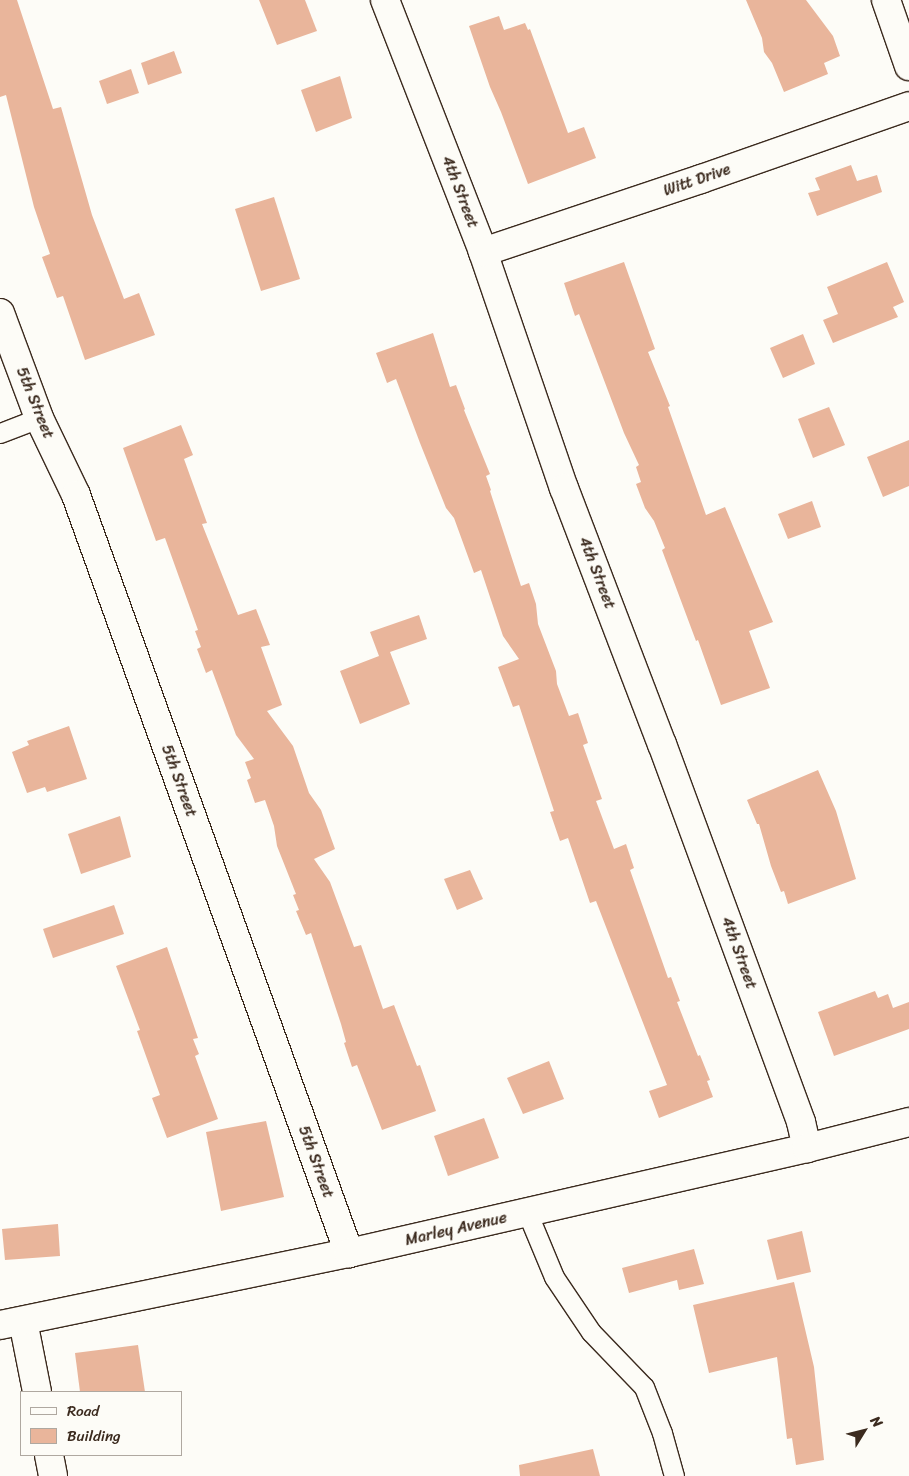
<!DOCTYPE html>
<style>
body{margin:0}
#map{position:relative;width:909px;height:1476px;overflow:hidden;background:#fdfcf7;font-family:Sriracha,sans-serif}
div>[style]{position:absolute}
[style*='--x']{left:calc(var(--x)*1px);top:calc(var(--y)*1px);width:calc(var(--w)*1px);rotate:calc(var(--a)*1deg)}
.building>*{inset:0;background:#e9b59b}
.roads{filter:drop-shadow(1px 0 #3b2a1e) drop-shadow(-1px 0 #3b2a1e) drop-shadow(0 1px #3b2a1e) drop-shadow(0 -1px #3b2a1e)}
.lane>*{height:19px;margin:-9.5px;padding:0 9.5px;transform-origin:9.5px;border-radius:9.5px;background:#fdfcf7}
.street>*{height:28px;margin:-14px;padding:0 14px;transform-origin:14px;border-radius:14px;background:#fdfcf7}
span{translate:-50% -50%;white-space:nowrap;text-align:center;line-height:1.15;-webkit-text-stroke:5px #fdfcf7;paint-order:stroke}
.street-label{font-size:16px;color:#3b2a1e}
.legend{position:absolute;left:20px;top:1391px;width:162px;height:65px;box-sizing:border-box;background:#fdfcf7;border:1px solid #afa8a0;margin:0;padding:6px 9px;list-style:none;font-size:15px;color:#3b2a1e}
.legend li{display:flex;align-items:center;gap:10px;height:25px}
.legend b{width:25px;border:1px solid #afa8a0}
.north{position:absolute;left:839px;top:1406px;width:50px;height:50px;-webkit-text-stroke:4px #fdfcf7;paint-order:stroke;rotate:54deg;font-size:14px;font-weight:700;line-height:20px;text-align:center;color:#3b2a1e}
.north::after{content:'';display:block;margin:auto;width:18px;height:22px;background:#3b2a1e;clip-path:polygon(50% 0,100% 100%,50% 72%,0 100%)}
</style>
<div id="map">
<div class="building">
<div style="clip-path:polygon(0 0,17px 0,53px 109px,61px 107px,92px 215px,124px 299px,139px 293px,155px 335px,85px 360px,63px 296px,57px 298px,42px 257px,50px 254px,34px 207px,6px 95px,0 97px)"></div>
<div style="clip-path:polygon(259px 0,305px 0,317px 31px,277px 45px)"></div>
<div style="clip-path:polygon(746px 0,806px 0,833px 36px,840px 56px,824px 63px,828px 74px,784px 92px,772px 63px,764px 52px,762px 38px)"></div>
<div style="clip-path:polygon(499px 16px,504px 30px,525px 23px,528px 30px,530px 29px,568px 133px,584px 127px,596px 158px,528px 184px,501px 112px,490px 87px,469px 26px)"></div>
<div style="clip-path:polygon(174px 51px,182px 73px,148px 85px,141px 63px)"></div>
<div style="clip-path:polygon(131px 69px,139px 93px,107px 104px,99px 81px)"></div>
<div style="clip-path:polygon(340px 76px,352px 118px,316px 132px,301px 90px)"></div>
<div style="clip-path:polygon(851px 165px,857px 181px,877px 175px,882px 192px,817px 216px,808px 193px,820px 190px,815px 178px)"></div>
<div style="clip-path:polygon(274px 197px,300px 279px,261px 291px,235px 209px)"></div>
<div style="clip-path:polygon(624px 262px,655px 349px,648px 352px,670px 406px,668px 407px,706px 515px,725px 507px,773px 622px,749px 631px,770px 688px,721px 705px,698px 640px,696px 641px,662px 550px,665px 548px,654px 521px,645px 508px,636px 484px,641px 482px,636px 467px,639px 465px,624px 433px,579px 314px,575px 316px,564px 283px)"></div>
<div style="clip-path:polygon(887px 262px,904px 302px,893px 307px,898px 317px,833px 343px,823px 320px,838px 314px,827px 287px)"></div>
<div style="clip-path:polygon(433px 333px,450px 387px,456px 385px,465px 409px,464px 410px,490px 474px,486px 476px,491px 490px,490px 491px,521px 586px,529px 583px,536px 604px,538px 624px,556px 671px,557px 684px,569px 716px,578px 713px,588px 743px,583px 745px,602px 799px,596px 801px,614px 849px,626px 844px,634px 868px,630px 870px,668px 978px,671px 977px,680px 1001px,677px 1002px,698px 1056px,700px 1055px,710px 1080px,707px 1081px,713px 1097px,659px 1118px,649px 1091px,667px 1085px,596px 901px,590px 903px,568px 838px,560px 841px,550px 812px,554px 811px,519px 705px,513px 707px,498px 667px,519px 659px,503px 636px,481px 570px,474px 573px,454px 518px,446px 508px,420px 443px,396px 379px,387px 383px,376px 353px)"></div>
<div style="clip-path:polygon(803px 334px,815px 364px,783px 378px,770px 348px)"></div>
<div style="clip-path:polygon(829px 407px,845px 445px,813px 458px,798px 419px)"></div>
<div style="clip-path:polygon(181px 425px,193px 455px,184px 459px,207px 523px,202px 524px,238px 615px,256px 609px,270px 645px,261px 647px,282px 705px,267px 711px,293px 746px,309px 793px,321px 810px,335px 849px,314px 859px,330px 882px,354px 947px,361px 945px,383px 1009px,394px 1005px,417px 1066px,420px 1065px,436px 1111px,382px 1130px,357px 1065px,352px 1067px,344px 1043px,346px 1042px,341px 1024px,311px 933px,306px 935px,296px 911px,299px 910px,293px 895px,296px 894px,277px 846px,274px 826px,265px 800px,255px 803px,247px 780px,251px 778px,245px 762px,254px 759px,236px 735px,212px 670px,206px 673px,197px 649px,201px 647px,195px 631px,198px 630px,165px 538px,156px 541px,123px 448px)"></div>
<div style="clip-path:polygon(909px 440px,909px 486px,883px 497px,867px 457px)"></div>
<div style="clip-path:polygon(812px 501px,821px 527px,788px 539px,778px 514px)"></div>
<div style="clip-path:polygon(419px 615px,427px 639px,390px 652px,410px 704px,360px 724px,340px 671px,379px 656px,370px 632px)"></div>
<div style="clip-path:polygon(69px 726px,87px 779px,47px 792px,45px 787px,27px 793px,12px 752px,29px 745px,27px 741px)"></div>
<div style="clip-path:polygon(818px 770px,836px 811px,856px 879px,788px 904px,784px 891px,781px 892px,771px 866px,759px 824px,757px 824px,747px 800px)"></div>
<div style="clip-path:polygon(120px 816px,131px 857px,81px 874px,68px 834px)"></div>
<div style="clip-path:polygon(470px 870px,483px 899px,457px 910px,444px 879px)"></div>
<div style="clip-path:polygon(114px 905px,124px 934px,53px 958px,43px 929px)"></div>
<div style="clip-path:polygon(167px 947px,198px 1038px,193px 1039px,199px 1054px,195px 1056px,218px 1119px,167px 1138px,152px 1098px,160px 1095px,137px 1031px,140px 1030px,116px 966px)"></div>
<div style="clip-path:polygon(875px 991px,878px 998px,888px 994px,893px 1008px,909px 1002px,909px 1029px,834px 1056px,818px 1012px)"></div>
<div style="clip-path:polygon(549px 1061px,564px 1099px,523px 1114px,507px 1078px)"></div>
<div style="clip-path:polygon(484px 1118px,499px 1158px,448px 1176px,434px 1136px)"></div>
<div style="clip-path:polygon(266px 1121px,284px 1197px,221px 1211px,206px 1132px)"></div>
<div style="clip-path:polygon(58px 1224px,60px 1256px,5px 1260px,2px 1229px)"></div>
<div style="clip-path:polygon(802px 1231px,811px 1272px,777px 1280px,767px 1240px)"></div>
<div style="clip-path:polygon(694px 1249px,704px 1284px,679px 1290px,677px 1280px,629px 1293px,622px 1268px)"></div>
<div style="clip-path:polygon(794px 1282px,814px 1367px,824px 1460px,796px 1465px,792px 1438px,787px 1439px,777px 1357px,709px 1373px,693px 1305px)"></div>
<div style="clip-path:polygon(138px 1345px,145px 1392px,80px 1392px,75px 1353px)"></div>
<div style="clip-path:polygon(593px 1449px,600px 1476px,520px 1476px,519px 1465px)"></div>
</div>
<div class="roads">
<div class="lane">
<div style="--x:0;--y:433;--w:42;--a:-21"></div>
<div style="--x:527;--y:1212;--w:70;--a:67.4"></div>
<div style="--x:554;--y:1277;--w:66;--a:56.1"></div>
<div style="--x:591;--y:1332;--w:76;--a:46.1"></div>
<div style="--x:644;--y:1387;--w:49;--a:68.6"></div>
<div style="--x:662;--y:1433;--w:45;--a:74.4"></div>
</div>
<div class="street">
<div style="--x:385;--y:0;--w:270;--a:68.7"></div>
<div style="--x:483;--y:252;--w:250;--a:71.1"></div>
<div style="--x:564;--y:488;--w:274;--a:69.1"></div>
<div style="--x:662;--y:744;--w:403;--a:69.8"></div>
<div style="--x:801;--y:1122;--w:27;--a:77"></div>
<div style="--x:886;--y:0;--w:70;--a:70.8"></div>
<div style="--x:483;--y:252;--w:230;--a:-18.5"></div>
<div style="--x:701;--y:179;--w:220;--a:-19.3"></div>
<div style="--x:0;--y:313;--w:112;--a:69.6"></div>
<div style="--x:39;--y:418;--w:85;--a:64.3"></div>
<div style="--x:76;--y:495;--w:806;--a:70.19"></div>
<div style="--x:23;--y:1321;--w:72;--a:78.8"></div>
<div style="--x:0;--y:1325;--w:356;--a:-11.7"></div>
<div style="--x:349;--y:1253;--w:470;--a:-12.9"></div>
<div style="--x:807;--y:1148;--w:105;--a:-14.3"></div>
<div style="--x:49;--y:1455;--w:21;--a:79"></div>
</div>
</div>
<div class="street-label">
<span style="left:697px;top:180px;rotate:-19deg">Witt Drive</span>
<span style="left:460px;top:192px;rotate:69deg">4th Street</span>
<span style="left:35px;top:403px;rotate:68deg">5th Street</span>
<span style="left:597px;top:573px;rotate:69deg">4th Street</span>
<span style="left:179px;top:781px;rotate:70deg">5th Street</span>
<span style="left:739px;top:953px;rotate:70deg">4th Street</span>
<span style="left:316px;top:1162px;rotate:70deg">5th Street</span>
<span style="left:456px;top:1229px;rotate:-13deg">Marley Avenue</span>
</div>
<ul class="legend">
<li><b style="height:6px;background:#fdfcf7"></b>Road</li>
<li><b style="height:14px;background:#e9b59b"></b>Building</li>
</ul>
<div class="north">N</div>
</div>
